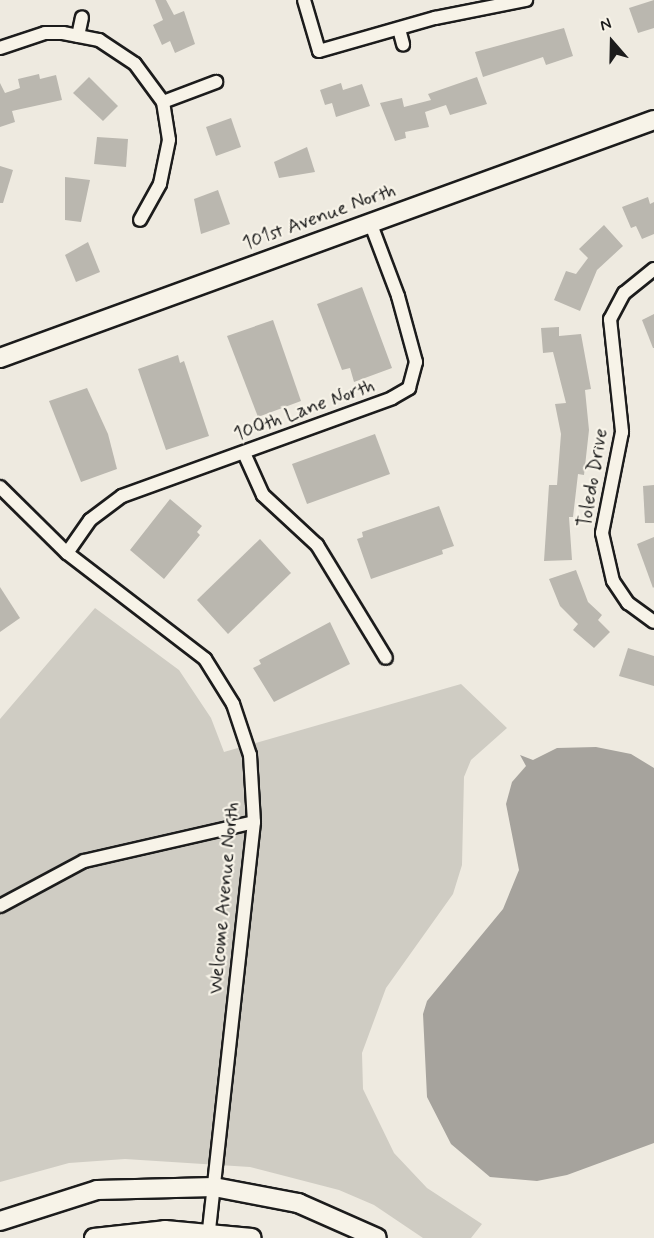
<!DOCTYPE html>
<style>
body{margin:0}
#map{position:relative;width:654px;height:1238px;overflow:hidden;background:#eeeae0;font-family:Mynerve,sans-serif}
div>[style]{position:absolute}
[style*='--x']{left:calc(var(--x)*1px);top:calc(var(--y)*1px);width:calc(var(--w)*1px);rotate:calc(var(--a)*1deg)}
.green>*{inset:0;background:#cfccc3}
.water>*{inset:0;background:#a6a39d}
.building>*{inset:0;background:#bab7af}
.roads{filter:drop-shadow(2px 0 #1c1c1c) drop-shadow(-2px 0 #1c1c1c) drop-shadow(0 2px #1c1c1c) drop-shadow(0 -2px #1c1c1c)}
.street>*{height:12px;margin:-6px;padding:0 6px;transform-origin:6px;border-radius:6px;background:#f7f3e8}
.secondary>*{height:18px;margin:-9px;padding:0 9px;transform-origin:9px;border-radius:9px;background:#f7f3e8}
span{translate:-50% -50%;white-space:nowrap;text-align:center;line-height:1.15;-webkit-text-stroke:4.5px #f7f3e8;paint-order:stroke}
.street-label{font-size:20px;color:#1c1c1c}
.north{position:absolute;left:582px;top:12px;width:60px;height:60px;-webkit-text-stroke:4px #f7f3e8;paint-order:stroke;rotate:340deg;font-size:16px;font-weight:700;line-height:24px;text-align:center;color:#1c1c1c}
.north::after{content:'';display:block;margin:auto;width:21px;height:27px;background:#1c1c1c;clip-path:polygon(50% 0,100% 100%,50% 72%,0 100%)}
</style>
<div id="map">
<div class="green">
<div style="clip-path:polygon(95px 608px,179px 670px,211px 718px,224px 752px,461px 684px,507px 728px,471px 760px,464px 777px,462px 865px,453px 894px,386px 988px,362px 1053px,363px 1089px,394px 1153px,427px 1188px,482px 1224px,471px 1238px,423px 1238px,374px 1205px,339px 1190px,250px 1167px,125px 1159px,69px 1163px,0 1182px,0 719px)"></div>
</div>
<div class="water">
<div style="clip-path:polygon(596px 747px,631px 754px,654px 768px,654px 1143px,567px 1175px,537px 1181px,490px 1177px,451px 1144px,427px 1097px,423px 1014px,427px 1001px,503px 909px,519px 870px,506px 804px,512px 782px,526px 766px,520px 755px,533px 760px,557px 748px)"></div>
</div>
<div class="building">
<div style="clip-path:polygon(155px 0,166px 0,174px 15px,184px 11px,195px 44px,175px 53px,170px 41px,162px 45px,153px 25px,163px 20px)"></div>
<div style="clip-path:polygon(654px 0,654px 28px,638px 33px,629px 8px)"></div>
<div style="clip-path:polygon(564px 28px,573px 56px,546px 65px,543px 57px,483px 77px,475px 52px)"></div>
<div style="clip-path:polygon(39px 74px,40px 79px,56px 75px,62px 100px,12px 111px,15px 122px,0 127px,0 83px,5px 93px,20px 88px,18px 79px)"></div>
<div style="clip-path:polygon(89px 77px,118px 106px,103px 121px,73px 93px)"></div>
<div style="clip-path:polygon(477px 77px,487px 104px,450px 115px,446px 105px,425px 112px,429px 127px,405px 132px,406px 138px,395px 141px,380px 103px,402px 98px,404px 107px,431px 100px,428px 94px)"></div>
<div style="clip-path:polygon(341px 83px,343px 90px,362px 84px,370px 106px,336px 117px,332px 103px,325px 105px,320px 90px)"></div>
<div style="clip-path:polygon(231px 118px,241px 147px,216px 156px,206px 127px)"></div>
<div style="clip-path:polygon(97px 137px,128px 139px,126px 167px,94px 164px)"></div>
<div style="clip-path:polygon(307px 147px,315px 172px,279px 178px,274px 162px)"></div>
<div style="clip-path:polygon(0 166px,13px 170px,3px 203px,0 203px)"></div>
<div style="clip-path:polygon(65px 177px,90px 180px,81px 222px,65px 220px)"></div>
<div style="clip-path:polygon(218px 190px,230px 224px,201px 234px,194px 199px)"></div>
<div style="clip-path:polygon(648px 197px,650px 204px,654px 202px,654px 234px,642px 239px,636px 226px,631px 228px,622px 207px)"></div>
<div style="clip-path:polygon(604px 225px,623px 246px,597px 270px,580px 311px,554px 300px,566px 271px,576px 274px,588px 258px,579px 249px)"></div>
<div style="clip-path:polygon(88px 242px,100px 272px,76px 282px,65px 255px)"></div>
<div style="clip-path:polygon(362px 287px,392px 368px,354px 382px,350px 368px,342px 370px,317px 304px)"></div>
<div style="clip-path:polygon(654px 314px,654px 348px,653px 348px,642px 320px)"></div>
<div style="clip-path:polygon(273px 320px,301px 401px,258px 417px,227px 336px)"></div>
<div style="clip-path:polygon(559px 327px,559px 336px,581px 334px,591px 389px,585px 390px,589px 430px,584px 475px,578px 474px,573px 517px,569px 517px,572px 560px,544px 561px,549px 485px,557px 485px,561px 434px,555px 404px,566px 403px,553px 352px,543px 353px,541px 328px)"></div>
<div style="clip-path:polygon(178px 355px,180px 363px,184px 361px,209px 436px,166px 450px,138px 369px)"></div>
<div style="clip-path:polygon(87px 388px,108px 434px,117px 469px,81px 482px,49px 401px)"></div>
<div style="clip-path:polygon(375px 434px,390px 474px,307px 504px,292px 464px)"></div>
<div style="clip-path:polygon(654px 485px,654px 523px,645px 523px,643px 486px)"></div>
<div style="clip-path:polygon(170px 499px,202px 526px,197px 532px,200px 535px,164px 579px,130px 550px)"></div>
<div style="clip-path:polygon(439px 506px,454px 546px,442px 550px,443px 554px,371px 579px,357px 539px,363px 537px,362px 532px)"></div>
<div style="clip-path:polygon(654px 537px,654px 587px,653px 588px,637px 544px)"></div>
<div style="clip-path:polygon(260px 539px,291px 573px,228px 634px,197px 600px)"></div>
<div style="clip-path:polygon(576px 570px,588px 602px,602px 615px,598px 620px,610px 632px,594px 648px,573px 630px,578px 624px,560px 606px,549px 579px)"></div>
<div style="clip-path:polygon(0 587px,20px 618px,0 632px)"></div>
<div style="clip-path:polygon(330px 622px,350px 664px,274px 702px,253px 668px,261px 664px,259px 660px)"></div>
<div style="clip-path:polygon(628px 648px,654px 656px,654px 686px,619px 676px)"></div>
</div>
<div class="roads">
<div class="street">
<div style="--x:304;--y:0;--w:53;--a:73.6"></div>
<div style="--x:319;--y:51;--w:121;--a:-15.9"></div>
<div style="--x:435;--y:18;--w:93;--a:-11.2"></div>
<div style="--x:399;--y:29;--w:16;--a:75"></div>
<div style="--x:78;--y:36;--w:19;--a:-78"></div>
<div style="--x:0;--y:48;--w:47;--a:-18.4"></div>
<div style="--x:45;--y:33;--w:18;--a:0"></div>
<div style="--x:63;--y:33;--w:37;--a:11"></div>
<div style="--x:99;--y:40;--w:43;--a:33.7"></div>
<div style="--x:135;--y:64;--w:47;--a:53.6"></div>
<div style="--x:163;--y:102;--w:38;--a:81"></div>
<div style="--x:169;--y:140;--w:45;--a:101.6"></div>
<div style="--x:160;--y:184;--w:41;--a:119.1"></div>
<div style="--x:163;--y:102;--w:57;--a:-20.7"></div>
<div style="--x:654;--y:269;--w:38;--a:141"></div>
<div style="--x:624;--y:293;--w:30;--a:118"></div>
<div style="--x:610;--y:319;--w:114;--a:83.9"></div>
<div style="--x:622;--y:432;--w:103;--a:101.2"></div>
<div style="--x:602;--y:533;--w:49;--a:77.1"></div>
<div style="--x:613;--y:581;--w:27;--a:56"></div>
<div style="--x:628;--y:603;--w:32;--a:36"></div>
<div style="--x:244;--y:453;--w:46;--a:65.7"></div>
<div style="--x:263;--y:495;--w:74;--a:42.8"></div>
<div style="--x:317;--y:545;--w:132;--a:58.6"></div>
<div style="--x:0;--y:487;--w:94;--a:44.6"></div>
<div style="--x:67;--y:553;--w:174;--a:37.5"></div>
<div style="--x:205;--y:659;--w:53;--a:58.1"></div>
<div style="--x:233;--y:704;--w:54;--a:71.6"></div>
<div style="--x:250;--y:755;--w:67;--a:86.6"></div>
<div style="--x:254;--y:822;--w:419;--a:96.3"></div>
<div style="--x:67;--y:553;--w:40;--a:-55.1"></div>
<div style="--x:90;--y:520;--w:40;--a:-37"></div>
<div style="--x:122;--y:496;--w:287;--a:-19.9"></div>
<div style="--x:392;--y:398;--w:20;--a:-30"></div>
<div style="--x:409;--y:388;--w:27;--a:-75"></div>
<div style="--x:416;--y:362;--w:68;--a:-105.3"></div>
<div style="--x:398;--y:296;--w:79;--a:-110.7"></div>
<div style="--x:0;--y:906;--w:95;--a:-28.2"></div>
<div style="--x:84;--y:861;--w:174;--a:-12.9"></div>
</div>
<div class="secondary">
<div style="--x:0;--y:358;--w:696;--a:-20"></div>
<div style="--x:0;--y:1221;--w:102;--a:-17.7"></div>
<div style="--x:97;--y:1190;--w:117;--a:-1.5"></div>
<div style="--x:214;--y:1187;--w:86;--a:10.8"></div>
<div style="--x:298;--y:1203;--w:86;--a:23.9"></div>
<div style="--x:94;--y:1238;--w:71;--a:-6.4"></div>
<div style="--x:165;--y:1230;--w:87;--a:5.3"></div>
</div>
</div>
<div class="street-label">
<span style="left:319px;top:217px;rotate:-20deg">101st Avenue North</span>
<span style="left:304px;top:410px;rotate:-20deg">100th Lane North</span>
<span style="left:593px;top:478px;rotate:-80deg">Toledo Drive</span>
<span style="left:224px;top:898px;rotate:-85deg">Welcome Avenue North</span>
</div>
<div class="north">N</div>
</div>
